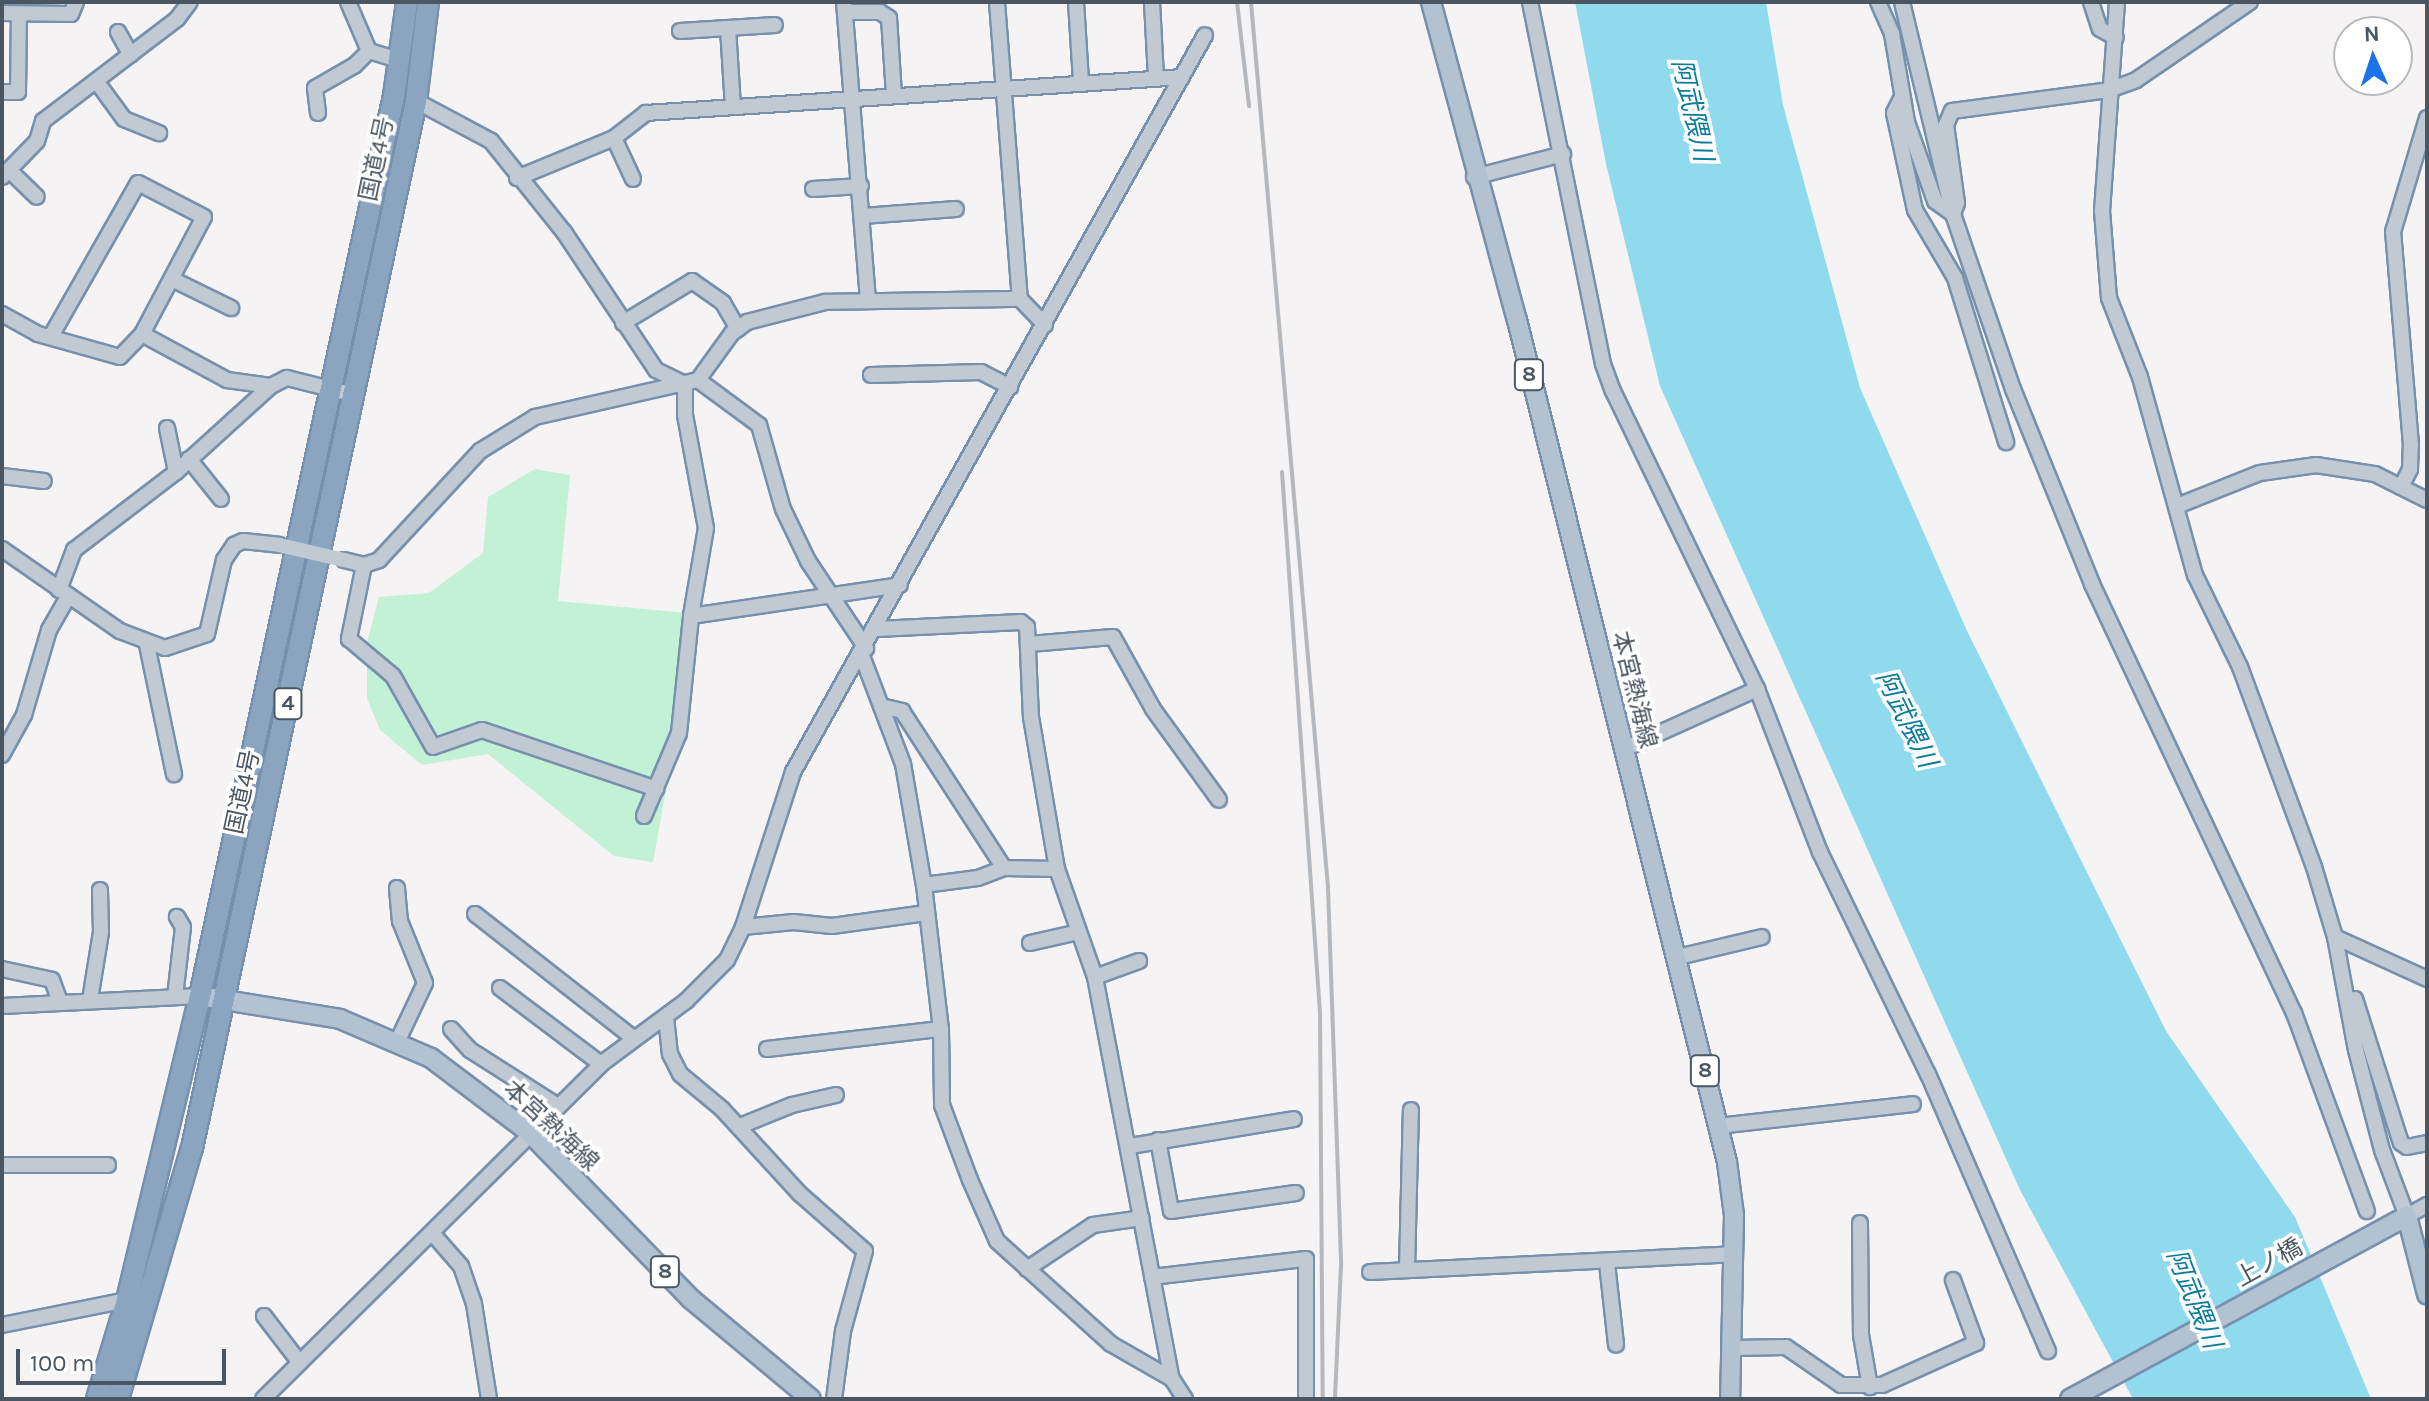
<!DOCTYPE html>
<meta charset="utf-8">
<style>
body{margin:0}
#map{position:relative;width:2429px;height:1401px;overflow:hidden;background:#f5f3f3;font-family:Karla,"Noto Sans JP",sans-serif}
div>[style]{position:absolute}
[style*='--x']{left:calc(var(--x)*1px);top:calc(var(--y)*1px);width:calc(var(--w)*1px);rotate:calc(var(--a)*1deg)}
.green>*{inset:0;background:#c3f1d5}
.water>*{inset:0;background:#90daee}
.roads{filter:drop-shadow(2px 0 #7690ad) drop-shadow(-2px 0 #7690ad) drop-shadow(0 2px #7690ad) drop-shadow(0 -2px #7690ad)}
.minor>*{height:14px;margin:-7px;padding:0 7px;transform-origin:7px;border-radius:7px;background:#c1cad2}
.major>*{height:18px;margin:-9px;padding:0 9px;transform-origin:9px;border-radius:9px;background:#b3c2d1}
.highway>*{height:20px;margin:-10px;padding:0 10px;transform-origin:10px;border-radius:10px;background:#8ba5c1}
.rail>*{height:4px;margin:-2px;padding:0 2px;transform-origin:2px;border-radius:2px;background:#b5b8bd}
.minor-bridge>*{height:14px;margin:-7px;padding:0 7px;transform-origin:7px;border-radius:7px;background:#c1cad2}
span{translate:-50% -50%;white-space:nowrap;text-align:center;line-height:1.15;-webkit-text-stroke:7px #fff;paint-order:stroke}
.shield-label span{padding:2px 6px;background:#fff;border:2px solid;border-radius:6px;-webkit-text-stroke-width:0}
.shield-label{font-size:22px;color:#4a5661;font-weight:700}
.street-label{font-size:24px;color:#4a5661}
.water-label{font-size:26px;color:#0c7c9b;font-style:italic}
.frame{position:absolute;inset:0;border:4px solid #4a5661;pointer-events:none}
.north{position:absolute;left:2333px;top:16px;width:80px;height:80px;box-sizing:border-box;background:#fff;border:2px solid #b7bbc0;border-radius:50%;rotate:357deg;font-size:22px;font-weight:700;line-height:32px;text-align:center;color:#4a5661}
.north::after{content:'';display:block;margin:auto;width:28px;height:36px;background:#1a73e8;clip-path:polygon(50% 0,100% 100%,50% 72%,0 100%)}
.scale{position:absolute;left:16px;top:1349px;width:210px;height:36px;box-sizing:border-box;border:4px solid #4a5661;border-top:0;padding-left:10px;font-size:24px;line-height:28px;white-space:nowrap;color:#4a5661;-webkit-text-stroke:6px #fff;paint-order:stroke}
</style>
<div id="map">
<div class="green">
<div style="clip-path:polygon(535px 469px,570px 475px,558px 601px,687px 613px,680px 713px,653px 862px,614px 856px,488px 754px,422px 765px,380px 730px,367px 698px,367px 642px,379px 597px,429px 593px,483px 553px,488px 497px)"></div>
</div>
<div class="water">
<div style="clip-path:polygon(1575px 2px,1766px 2px,1783px 105px,1860px 388px,1967px 631px,2166px 1031px,2295px 1217px,2371px 1399px,2133px 1399px,2020px 1190px,1660px 386px,1606px 164px)"></div>
</div>
<div class="roads">
<div class="minor">
<div style="--x:348;--y:2;--w:53;--a:66.8"></div>
<div style="--x:369;--y:51;--w:31;--a:17"></div>
<div style="--x:844;--y:2;--w:299;--a:85.4"></div>
<div style="--x:997;--y:2;--w:298;--a:85.6"></div>
<div style="--x:1020;--y:299;--w:36;--a:46"></div>
<div style="--x:1076;--y:2;--w:80;--a:86.4"></div>
<div style="--x:1152;--y:2;--w:76;--a:87"></div>
<div style="--x:1530;--y:2;--w:369;--a:78.6"></div>
<div style="--x:1603;--y:364;--w:29;--a:70"></div>
<div style="--x:1613;--y:391;--w:331;--a:64.2"></div>
<div style="--x:1757;--y:689;--w:175;--a:68.9"></div>
<div style="--x:1820;--y:852;--w:247;--a:64.1"></div>
<div style="--x:1928;--y:1074;--w:302;--a:66.6"></div>
<div style="--x:1878;--y:2;--w:35;--a:66"></div>
<div style="--x:1892;--y:34;--w:89;--a:80.3"></div>
<div style="--x:1907;--y:122;--w:84;--a:70.5"></div>
<div style="--x:1935;--y:201;--w:22;--a:36"></div>
<div style="--x:1953;--y:214;--w:12;--a:-70"></div>
<div style="--x:1957;--y:203;--w:79;--a:-98"></div>
<div style="--x:1946;--y:125;--w:15;--a:-67"></div>
<div style="--x:1952;--y:111;--w:158;--a:-7.6"></div>
<div style="--x:2109;--y:90;--w:29;--a:-20"></div>
<div style="--x:2136;--y:80;--w:138;--a:-34.4"></div>
<div style="--x:1902;--y:2;--w:218;--a:76.5"></div>
<div style="--x:1953;--y:214;--w:185;--a:71.1"></div>
<div style="--x:2013;--y:389;--w:210;--a:67.9"></div>
<div style="--x:2092;--y:584;--w:474;--a:64.8"></div>
<div style="--x:2294;--y:1013;--w:211;--a:69.8"></div>
<div style="--x:2091;--y:2;--w:28;--a:72"></div>
<div style="--x:2100;--y:29;--w:18;--a:29"></div>
<div style="--x:2117;--y:2;--w:210;--a:94.1"></div>
<div style="--x:2102;--y:211;--w:87;--a:85.4"></div>
<div style="--x:2109;--y:298;--w:85;--a:68.6"></div>
<div style="--x:2140;--y:377;--w:205;--a:74.5"></div>
<div style="--x:2195;--y:575;--w:102;--a:63.9"></div>
<div style="--x:2240;--y:667;--w:213;--a:69.7"></div>
<div style="--x:2314;--y:867;--w:73;--a:73.3"></div>
<div style="--x:2335;--y:937;--w:115;--a:79.5"></div>
<div style="--x:2356;--y:1050;--w:103;--a:75.4"></div>
<div style="--x:2382;--y:1150;--w:71;--a:69.3"></div>
<div style="--x:2407;--y:1216;--w:23;--a:-29"></div>
<div style="--x:845;--y:12;--w:35;--a:0"></div>
<div style="--x:880;--y:12;--w:11;--a:34"></div>
<div style="--x:889;--y:18;--w:78;--a:86.3"></div>
<div style="--x:2;--y:13;--w:69;--a:0.8"></div>
<div style="--x:71;--y:14;--w:13;--a:-67"></div>
<div style="--x:728;--y:28;--w:79;--a:86.4"></div>
<div style="--x:680;--y:31;--w:95;--a:-3.6"></div>
<div style="--x:118;--y:32;--w:26;--a:61"></div>
<div style="--x:97;--y:82;--w:46;--a:53.9"></div>
<div style="--x:124;--y:119;--w:38;--a:22"></div>
<div style="--x:2;--y:92;--w:16;--a:0"></div>
<div style="--x:18;--y:92;--w:78;--a:-89.3"></div>
<div style="--x:1902;--y:97;--w:18;--a:117"></div>
<div style="--x:1894;--y:113;--w:99;--a:77.8"></div>
<div style="--x:1915;--y:210;--w:79;--a:59.5"></div>
<div style="--x:1955;--y:278;--w:172;--a:72.7"></div>
<div style="--x:416;--y:101;--w:85;--a:28.1"></div>
<div style="--x:491;--y:141;--w:117;--a:51.3"></div>
<div style="--x:564;--y:232;--w:166;--a:56.3"></div>
<div style="--x:656;--y:370;--w:32;--a:26"></div>
<div style="--x:685;--y:384;--w:31;--a:90"></div>
<div style="--x:685;--y:415;--w:115;--a:79.5"></div>
<div style="--x:706;--y:528;--w:89;--a:99.7"></div>
<div style="--x:691;--y:616;--w:211;--a:-8.4"></div>
<div style="--x:318;--y:113;--w:25;--a:-97"></div>
<div style="--x:315;--y:88;--w:46;--a:-29.9"></div>
<div style="--x:355;--y:65;--w:20;--a:-45"></div>
<div style="--x:614;--y:138;--w:45;--a:65.1"></div>
<div style="--x:10;--y:171;--w:37;--a:44"></div>
<div style="--x:2;--y:177;--w:50;--a:-45.8"></div>
<div style="--x:37;--y:141;--w:21;--a:-73"></div>
<div style="--x:43;--y:121;--w:168;--a:-37.3"></div>
<div style="--x:177;--y:19;--w:21;--a:-53"></div>
<div style="--x:1474;--y:177;--w:92;--a:-14.5"></div>
<div style="--x:517;--y:178;--w:105;--a:-22.4"></div>
<div style="--x:614;--y:138;--w:41;--a:-38"></div>
<div style="--x:646;--y:113;--w:537;--a:-3.84"></div>
<div style="--x:813;--y:189;--w:48;--a:-3.6"></div>
<div style="--x:863;--y:216;--w:93;--a:-4.3"></div>
<div style="--x:172;--y:279;--w:66;--a:26.2"></div>
<div style="--x:2;--y:314;--w:41;--a:29.1"></div>
<div style="--x:38;--y:334;--w:85;--a:15.7"></div>
<div style="--x:120;--y:357;--w:32;--a:-46"></div>
<div style="--x:142;--y:334;--w:132;--a:-62.1"></div>
<div style="--x:204;--y:217;--w:74;--a:-152.7"></div>
<div style="--x:138;--y:183;--w:176;--a:119.6"></div>
<div style="--x:623;--y:323;--w:81;--a:-31.3"></div>
<div style="--x:692;--y:281;--w:38;--a:35"></div>
<div style="--x:723;--y:303;--w:30;--a:60"></div>
<div style="--x:142;--y:334;--w:97;--a:28.4"></div>
<div style="--x:227;--y:380;--w:44;--a:7.8"></div>
<div style="--x:871;--y:375;--w:110;--a:-1.6"></div>
<div style="--x:981;--y:372;--w:33;--a:27"></div>
<div style="--x:698;--y:380;--w:76;--a:36.4"></div>
<div style="--x:759;--y:425;--w:87;--a:74.1"></div>
<div style="--x:783;--y:509;--w:58;--a:64.3"></div>
<div style="--x:808;--y:561;--w:105;--a:56.3"></div>
<div style="--x:167;--y:428;--w:45;--a:78.4"></div>
<div style="--x:189;--y:459;--w:51;--a:51.3"></div>
<div style="--x:2;--y:476;--w:42;--a:6.8"></div>
<div style="--x:2401;--y:487;--w:20;--a:-63"></div>
<div style="--x:2410;--y:469;--w:24;--a:-88"></div>
<div style="--x:2411;--y:445;--w:214;--a:-94.8"></div>
<div style="--x:2393;--y:232;--w:119;--a:-73.4"></div>
<div style="--x:2177;--y:506;--w:89;--a:-21.7"></div>
<div style="--x:2260;--y:473;--w:57;--a:-8.1"></div>
<div style="--x:2316;--y:465;--w:60;--a:8.7"></div>
<div style="--x:2375;--y:474;--w:58;--a:26.6"></div>
<div style="--x:2;--y:549;--w:144;--a:34.8"></div>
<div style="--x:120;--y:631;--w:48;--a:20.7"></div>
<div style="--x:165;--y:648;--w:44;--a:-18.4"></div>
<div style="--x:207;--y:634;--w:76;--a:-77.1"></div>
<div style="--x:224;--y:560;--w:18;--a:-56"></div>
<div style="--x:234;--y:545;--w:10;--a:-24"></div>
<div style="--x:243;--y:541;--w:36;--a:6"></div>
<div style="--x:344;--y:560;--w:21;--a:14"></div>
<div style="--x:364;--y:565;--w:16;--a:-18"></div>
<div style="--x:379;--y:560;--w:149;--a:-47.2"></div>
<div style="--x:480;--y:451;--w:65;--a:-31.7"></div>
<div style="--x:535;--y:417;--w:167;--a:-12.8"></div>
<div style="--x:698;--y:380;--w:58;--a:-54.1"></div>
<div style="--x:732;--y:333;--w:19;--a:-36"></div>
<div style="--x:747;--y:322;--w:81;--a:-14.4"></div>
<div style="--x:825;--y:302;--w:195;--a:-0.9"></div>
<div style="--x:364;--y:565;--w:76;--a:101.5"></div>
<div style="--x:349;--y:639;--w:57;--a:40.1"></div>
<div style="--x:393;--y:676;--w:81;--a:60.6"></div>
<div style="--x:433;--y:747;--w:52;--a:-19.1"></div>
<div style="--x:482;--y:730;--w:184;--a:18.7"></div>
<div style="--x:59;--y:590;--w:43;--a:-69.4"></div>
<div style="--x:74;--y:550;--w:128;--a:-37.4"></div>
<div style="--x:176;--y:472;--w:128;--a:-42.2"></div>
<div style="--x:271;--y:386;--w:18;--a:-27"></div>
<div style="--x:287;--y:378;--w:70;--a:14"></div>
<div style="--x:877;--y:629;--w:144;--a:-2.8"></div>
<div style="--x:1021;--y:622;--w:8;--a:40"></div>
<div style="--x:1027;--y:627;--w:90;--a:87.5"></div>
<div style="--x:1031;--y:717;--w:154;--a:80.3"></div>
<div style="--x:1057;--y:869;--w:114;--a:70.6"></div>
<div style="--x:1095;--y:977;--w:409;--a:79.2"></div>
<div style="--x:1172;--y:1379;--w:24;--a:57"></div>
<div style="--x:1029;--y:644;--w:84;--a:-4.8"></div>
<div style="--x:1113;--y:637;--w:82;--a:60.9"></div>
<div style="--x:1153;--y:709;--w:112;--a:54"></div>
<div style="--x:147;--y:645;--w:132;--a:78.2"></div>
<div style="--x:862;--y:656;--w:116;--a:69.2"></div>
<div style="--x:903;--y:764;--w:123;--a:80.2"></div>
<div style="--x:924;--y:885;--w:145;--a:83.3"></div>
<div style="--x:941;--y:1029;--w:76;--a:89.2"></div>
<div style="--x:942;--y:1105;--w:80;--a:69.5"></div>
<div style="--x:970;--y:1180;--w:67;--a:66.1"></div>
<div style="--x:997;--y:1241;--w:154;--a:42.1"></div>
<div style="--x:1111;--y:1344;--w:70;--a:29.8"></div>
<div style="--x:881;--y:706;--w:22;--a:13"></div>
<div style="--x:902;--y:711;--w:187;--a:57"></div>
<div style="--x:1624;--y:749;--w:146;--a:-24.3"></div>
<div style="--x:2;--y:755;--w:46;--a:-61.2"></div>
<div style="--x:24;--y:715;--w:89;--a:-73.6"></div>
<div style="--x:49;--y:630;--w:40;--a:-60.3"></div>
<div style="--x:644;--y:816;--w:90;--a:-67.1"></div>
<div style="--x:679;--y:733;--w:118;--a:-84.1"></div>
<div style="--x:924;--y:885;--w:54;--a:-7.4"></div>
<div style="--x:978;--y:878;--w:28;--a:-21"></div>
<div style="--x:1004;--y:868;--w:53;--a:1.1"></div>
<div style="--x:397;--y:888;--w:33;--a:85"></div>
<div style="--x:400;--y:921;--w:67;--a:68"></div>
<div style="--x:425;--y:983;--w:63;--a:115.3"></div>
<div style="--x:475;--y:914;--w:199;--a:38.1"></div>
<div style="--x:743;--y:927;--w:51;--a:-5.6"></div>
<div style="--x:794;--y:922;--w:38;--a:6"></div>
<div style="--x:832;--y:926;--w:95;--a:-7.9"></div>
<div style="--x:2335;--y:937;--w:101;--a:24.5"></div>
<div style="--x:1030;--y:943;--w:50;--a:-12.7"></div>
<div style="--x:1678;--y:957;--w:86;--a:-13.4"></div>
<div style="--x:2;--y:969;--w:51;--a:12.4"></div>
<div style="--x:52;--y:980;--w:23;--a:70"></div>
<div style="--x:1095;--y:977;--w:47;--a:-20"></div>
<div style="--x:500;--y:988;--w:126;--a:37"></div>
<div style="--x:175;--y:997;--w:70;--a:-83.5"></div>
<div style="--x:183;--y:927;--w:12;--a:-121"></div>
<div style="--x:2355;--y:999;--w:151;--a:72.3"></div>
<div style="--x:2401;--y:1143;--w:7;--a:34"></div>
<div style="--x:2407;--y:1147;--w:20;--a:-11"></div>
<div style="--x:90;--y:1000;--w:69;--a:-80.8"></div>
<div style="--x:101;--y:932;--w:42;--a:-91.4"></div>
<div style="--x:2;--y:1006;--w:198;--a:-2.9"></div>
<div style="--x:666;--y:1017;--w:37;--a:84"></div>
<div style="--x:670;--y:1054;--w:22;--a:63"></div>
<div style="--x:680;--y:1074;--w:55;--a:39.8"></div>
<div style="--x:722;--y:1109;--w:115;--a:47.5"></div>
<div style="--x:800;--y:1194;--w:86;--a:41.2"></div>
<div style="--x:865;--y:1251;--w:83;--a:105.4"></div>
<div style="--x:843;--y:1331;--w:69;--a:97.5"></div>
<div style="--x:451;--y:1029;--w:28;--a:48"></div>
<div style="--x:470;--y:1050;--w:104;--a:32.5"></div>
<div style="--x:767;--y:1049;--w:175;--a:-6.6"></div>
<div style="--x:740;--y:1126;--w:56;--a:-22"></div>
<div style="--x:792;--y:1105;--w:45;--a:-12.8"></div>
<div style="--x:1718;--y:1126;--w:196;--a:-6.4"></div>
<div style="--x:1158;--y:1140;--w:72;--a:79.6"></div>
<div style="--x:1171;--y:1211;--w:126;--a:-8.2"></div>
<div style="--x:1130;--y:1146;--w:166;--a:-9.3"></div>
<div style="--x:2;--y:1165;--w:106;--a:0"></div>
<div style="--x:1860;--y:1223;--w:112;--a:89.5"></div>
<div style="--x:1861;--y:1335;--w:53;--a:80.2"></div>
<div style="--x:432;--y:1233;--w:44;--a:48.7"></div>
<div style="--x:461;--y:1266;--w:40;--a:71.1"></div>
<div style="--x:474;--y:1304;--w:96;--a:81"></div>
<div style="--x:1607;--y:1263;--w:82;--a:83.7"></div>
<div style="--x:1027;--y:1269;--w:79;--a:-33.7"></div>
<div style="--x:1093;--y:1225;--w:49;--a:-8.1"></div>
<div style="--x:1407;--y:1270;--w:160;--a:-88.6"></div>
<div style="--x:1370;--y:1272;--w:364;--a:-2.8"></div>
<div style="--x:1152;--y:1277;--w:155;--a:-6.7"></div>
<div style="--x:1306;--y:1259;--w:140;--a:90"></div>
<div style="--x:264;--y:1316;--w:59;--a:52.5"></div>
<div style="--x:2;--y:1325;--w:127;--a:-11.3"></div>
<div style="--x:1734;--y:1348;--w:52;--a:-1.1"></div>
<div style="--x:1786;--y:1347;--w:67;--a:34.6"></div>
<div style="--x:1841;--y:1385;--w:41;--a:0"></div>
<div style="--x:1882;--y:1385;--w:103;--a:-24.1"></div>
<div style="--x:1976;--y:1343;--w:67;--a:-110.1"></div>
<div style="--x:263;--y:1399;--w:476;--a:-44.7"></div>
<div style="--x:601;--y:1064;--w:106;--a:-36.5"></div>
<div style="--x:686;--y:1001;--w:58;--a:-45"></div>
<div style="--x:727;--y:960;--w:37;--a:-64"></div>
<div style="--x:743;--y:927;--w:163;--a:-72.1"></div>
<div style="--x:793;--y:772;--w:844;--a:-60.79"></div>
</div>
<div class="major">
<div style="--x:1431;--y:2;--w:329;--a:74.9"></div>
<div style="--x:1517;--y:320;--w:868;--a:76"></div>
<div style="--x:1727;--y:1162;--w:53;--a:82.5"></div>
<div style="--x:1734;--y:1215;--w:184;--a:91.2"></div>
<div style="--x:200;--y:996;--w:142;--a:9.3"></div>
<div style="--x:340;--y:1019;--w:99;--a:23.2"></div>
<div style="--x:431;--y:1058;--w:124;--a:37.1"></div>
<div style="--x:530;--y:1133;--w:231;--a:45.9"></div>
<div style="--x:691;--y:1299;--w:156;--a:39.8"></div>
<div style="--x:2070;--y:1399;--w:383;--a:-28.5"></div>
<div style="--x:2407;--y:1216;--w:81;--a:75.6"></div>
</div>
<div class="highway">
<div style="--x:97;--y:1399;--w:103;--a:-73.1"></div>
<div style="--x:127;--y:1300;--w:313;--a:-76.5"></div>
<div style="--x:200;--y:996;--w:921;--a:-77.84"></div>
<div style="--x:394;--y:96;--w:95;--a:-82.1"></div>
<div style="--x:118;--y:1399;--w:262;--a:-73.6"></div>
<div style="--x:192;--y:1148;--w:1071;--a:-77.92"></div>
<div style="--x:416;--y:101;--w:100;--a:-83.1"></div>
</div>
</div>
<div class="rail">
<div style="--x:1237;--y:2;--w:105;--a:83.4"></div>
<div style="--x:1251;--y:2;--w:889;--a:85.03"></div>
<div style="--x:1328;--y:888;--w:377;--a:88"></div>
<div style="--x:1341;--y:1265;--w:134;--a:92.6"></div>
<div style="--x:1282;--y:472;--w:542;--a:85.98"></div>
<div style="--x:1320;--y:1013;--w:386;--a:89.6"></div>
</div>
<div class="minor-bridge">
<div style="--x:279;--y:545;--w:67;--a:13"></div>
</div>
<div class="shield-label">
<span style="left:1529px;top:375px">8</span>
<span style="left:288px;top:704px">4</span>
<span style="left:1705px;top:1071px">8</span>
<span style="left:665px;top:1272px">8</span>
</div>
<div class="street-label">
<span style="left:377px;top:159px;rotate:-78deg">国道4号</span>
<span style="left:1634px;top:690px;rotate:76deg">本宮熱海線</span>
<span style="left:243px;top:792px;rotate:-78deg">国道4号</span>
<span style="left:551px;top:1126px;rotate:43deg">本宮熱海線</span>
<span style="left:2269px;top:1263px;rotate:-29deg">上ノ橋</span>
</div>
<div class="water-label">
<span style="left:1692px;top:110px;rotate:77deg">阿武隈川</span>
<span style="left:1906px;top:719px;rotate:64deg">阿武隈川</span>
<span style="left:2194px;top:1299px;rotate:68deg">阿武隈川</span>
</div>
<div class="frame"></div>
<div class="north">N</div>
<div class="scale">100 m</div>
</div>
